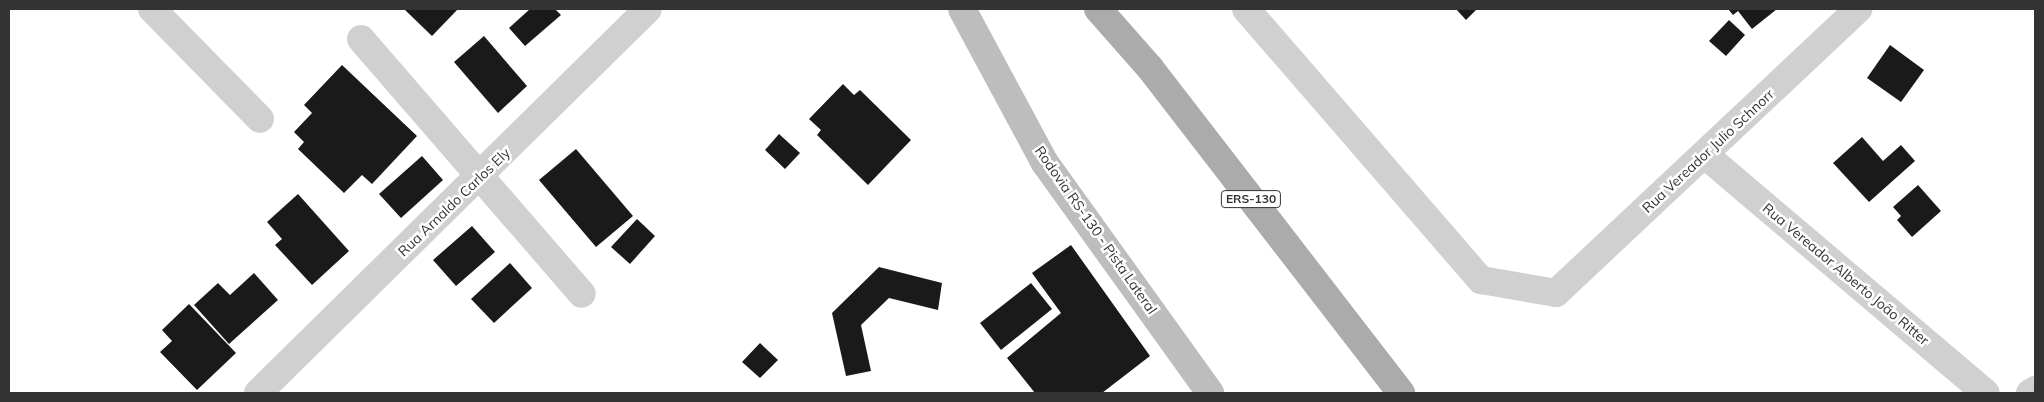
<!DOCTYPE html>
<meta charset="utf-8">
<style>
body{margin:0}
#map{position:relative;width:2044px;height:402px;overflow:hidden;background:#fff;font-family:Mulish,sans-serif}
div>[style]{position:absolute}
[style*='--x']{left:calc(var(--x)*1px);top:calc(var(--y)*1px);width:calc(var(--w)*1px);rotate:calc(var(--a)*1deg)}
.building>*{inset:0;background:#1a1a1a}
.street>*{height:28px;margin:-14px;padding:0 14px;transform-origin:14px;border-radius:14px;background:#d0d0d0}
.secondary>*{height:28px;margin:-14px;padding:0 14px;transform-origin:14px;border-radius:14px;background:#bdbdbd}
.primary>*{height:28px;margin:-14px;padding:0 14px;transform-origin:14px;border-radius:14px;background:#ababab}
span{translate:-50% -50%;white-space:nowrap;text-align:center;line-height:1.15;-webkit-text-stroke:5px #fff;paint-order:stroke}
.shield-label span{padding:1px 4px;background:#fff;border:1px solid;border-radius:4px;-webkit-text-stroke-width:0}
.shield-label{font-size:12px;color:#333;font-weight:700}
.street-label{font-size:14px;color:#333}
.frame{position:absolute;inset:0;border:10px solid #333;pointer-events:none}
</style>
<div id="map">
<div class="building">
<div style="clip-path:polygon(404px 9px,458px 9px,432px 36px)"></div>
<div style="clip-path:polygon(530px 9px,555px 9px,561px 15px,525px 46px,509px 28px)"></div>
<div style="clip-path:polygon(1456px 9px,1477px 9px,1466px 20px)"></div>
<div style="clip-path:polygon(1728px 9px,1777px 9px,1752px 29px,1738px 11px,1733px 15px)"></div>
<div style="clip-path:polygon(1729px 20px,1745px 35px,1726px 56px,1709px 41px)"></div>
<div style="clip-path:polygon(484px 36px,527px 86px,498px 113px,454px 62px)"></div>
<div style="clip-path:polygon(1890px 45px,1924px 70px,1901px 102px,1867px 78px)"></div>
<div style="clip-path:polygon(342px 65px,417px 136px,372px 184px,362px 175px,344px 193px,298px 149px,304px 142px,294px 132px,312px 113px,304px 105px)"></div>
<div style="clip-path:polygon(843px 84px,854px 95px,860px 90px,911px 140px,868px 185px,817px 135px,821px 130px,809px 119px)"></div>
<div style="clip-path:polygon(779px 134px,800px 153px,785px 169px,765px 150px)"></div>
<div style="clip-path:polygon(1862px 137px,1883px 161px,1901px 145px,1915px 161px,1869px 202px,1833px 163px)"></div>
<div style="clip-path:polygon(576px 149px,633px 216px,596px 247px,539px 180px)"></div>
<div style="clip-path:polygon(422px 156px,443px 180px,401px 218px,379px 194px)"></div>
<div style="clip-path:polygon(1918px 185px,1941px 211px,1912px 237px,1897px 220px,1901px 216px,1893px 207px)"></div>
<div style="clip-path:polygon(298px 194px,349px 251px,312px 285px,275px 245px,282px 239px,267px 222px)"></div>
<div style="clip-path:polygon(637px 219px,655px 236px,630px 264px,611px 247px)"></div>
<div style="clip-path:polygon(472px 226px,495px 252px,456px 286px,433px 260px)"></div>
<div style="clip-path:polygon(1071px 245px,1150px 356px,1102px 393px,1035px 393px,1007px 358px,1061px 313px,1032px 273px)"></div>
<div style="clip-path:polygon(510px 263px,532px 288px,494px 323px,471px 299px)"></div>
<div style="clip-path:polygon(879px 267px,942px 283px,938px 310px,889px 298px,861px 325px,871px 371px,846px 376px,832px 313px)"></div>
<div style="clip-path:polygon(254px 273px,278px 300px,229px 344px,194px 305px,218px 283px,230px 295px)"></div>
<div style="clip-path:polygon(1031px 283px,1052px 309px,1001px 350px,980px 323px)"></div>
<div style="clip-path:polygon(189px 304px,236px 353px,197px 390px,160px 352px,172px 341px,162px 330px)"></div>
<div style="clip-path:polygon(760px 343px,778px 360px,760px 378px,742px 362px)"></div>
</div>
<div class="street">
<div style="--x:152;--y:9;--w:154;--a:45.5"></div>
<div style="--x:1246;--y:9;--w:359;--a:49.1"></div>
<div style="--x:1481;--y:280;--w:76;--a:9.8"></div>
<div style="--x:1556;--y:293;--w:415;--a:-43.2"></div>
<div style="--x:361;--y:39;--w:337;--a:49.1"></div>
<div style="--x:1705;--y:155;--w:368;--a:40.3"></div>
<div style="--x:258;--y:393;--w:547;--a:-44.56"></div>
<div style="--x:2030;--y:393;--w:6;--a:-31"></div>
</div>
<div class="secondary">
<div style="--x:962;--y:9;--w:175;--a:61.7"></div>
<div style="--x:1045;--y:163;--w:283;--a:54.3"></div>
</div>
<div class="primary">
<div style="--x:1098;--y:9;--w:79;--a:48.6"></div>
<div style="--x:1150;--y:68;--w:411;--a:52.3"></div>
</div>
<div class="shield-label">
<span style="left:1251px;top:199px">ERS-130</span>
</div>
<div class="street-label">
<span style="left:1708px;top:151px;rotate:-43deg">Rua Vereador Julio Schnorr</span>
<span style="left:454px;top:202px;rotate:-44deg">Rua Arnaldo Carlos Ely</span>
<span style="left:1096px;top:230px;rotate:55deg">Rodovia RS-130 - Pista Lateral</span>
<span style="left:1846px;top:274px;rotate:40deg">Rua Vereador Alberto João Ritter</span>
</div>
<div class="frame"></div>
</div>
